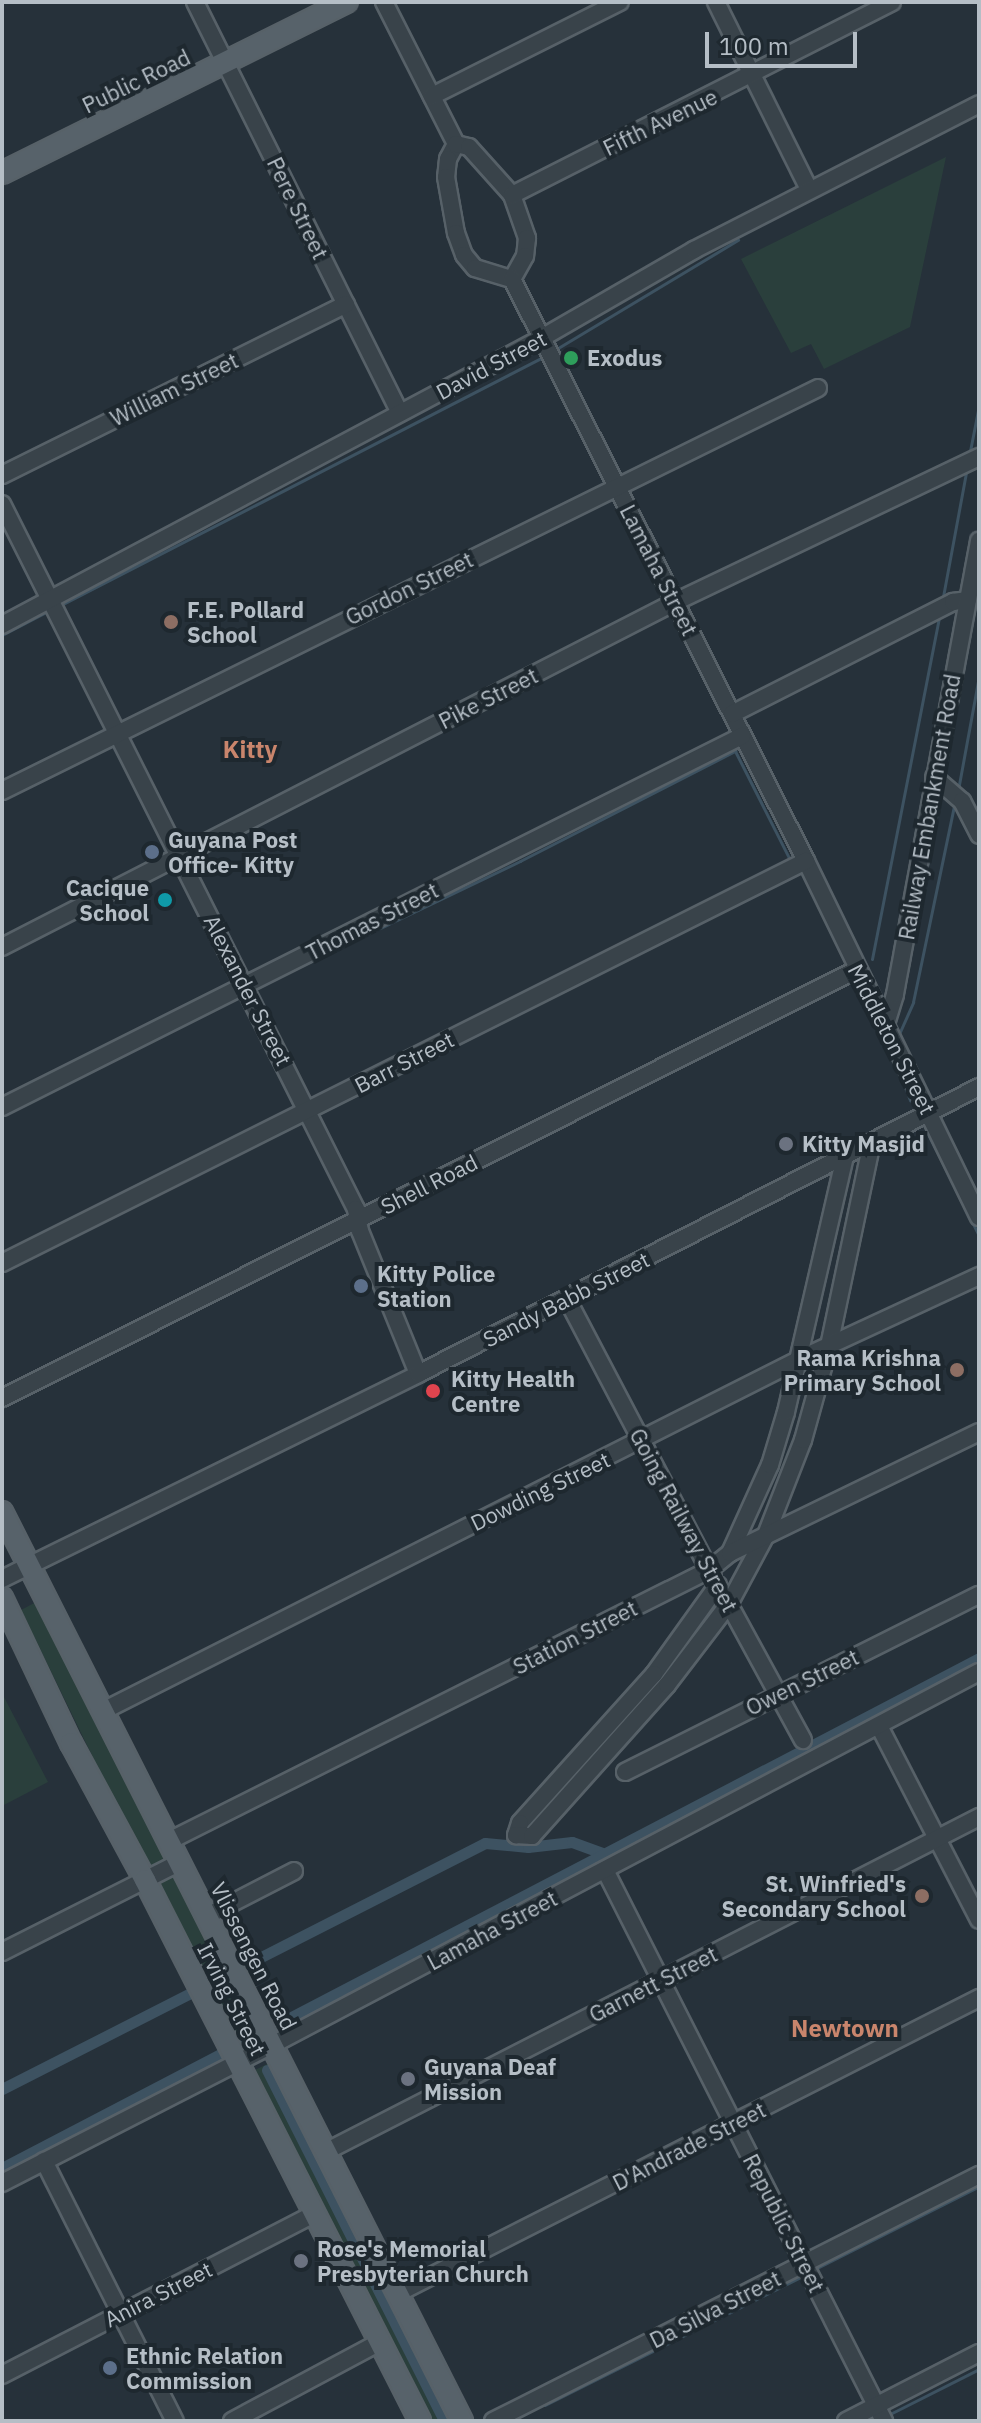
<!DOCTYPE html>
<style>
body{margin:0}
#map{position:relative;width:981px;height:2423px;overflow:hidden;background:#26313a;font-family:"IBM Plex Sans",sans-serif}
div>[style]{position:absolute}
[style*='--x']{left:calc(var(--x)*1px);top:calc(var(--y)*1px);width:calc(var(--w)*1px);rotate:calc(var(--a)*1deg)}
.green>*{inset:0;background:#2a3f3c}
.stream>*{height:3px;margin:-1.5px;padding:0 1.5px;transform-origin:1.5px;border-radius:1.5px;background:#3d5261}
.canal>*{height:11px;margin:-5.5px;padding:0 5.5px;transform-origin:5.5px;border-radius:5.5px;background:#3d5261}
.roads{filter:drop-shadow(2px 0 #576168) drop-shadow(-2px 0 #576168) drop-shadow(0 2px #576168) drop-shadow(0 -2px #576168)}
.minor>*{height:16px;margin:-8px;padding:0 8px;transform-origin:8px;border-radius:8px;background:#39434a}
.major>*{height:20px;margin:-10px;padding:0 10px;transform-origin:10px;border-radius:10px;background:#57626a}
.dots>*{width:22px;height:22px;translate:-50% -50%;box-sizing:border-box;border:4px solid #1e282f;border-radius:50%}
span{translate:-50% -50%;white-space:nowrap;text-align:center;line-height:1.15;-webkit-text-stroke:8px #1e282f;paint-order:stroke}
.street-label{font-size:22px;color:#b5bec6}
.poi-label{font-size:22px;color:#b5bec6;font-weight:700}
.left{translate:0 -50%;text-align:left}
.right{translate:-100% -50%;text-align:right}
.neighbourhood-label{font-size:24px;color:#c9856c;font-weight:700}
.frame{position:absolute;inset:0;border:4px solid #b5bec6;pointer-events:none}
.scale{position:absolute;left:705px;top:32px;width:152px;height:36px;box-sizing:border-box;border:4px solid #b5bec6;border-top:0;padding-left:10px;font-size:24px;line-height:28px;white-space:nowrap;color:#b5bec6;-webkit-text-stroke:6px #1e282f;paint-order:stroke}
</style>
<div id="map">
<div class="green">
<div style="clip-path:polygon(946px 157px,910px 327px,824px 369px,811px 344px,791px 353px,741px 259px)"></div>
<div style="clip-path:polygon(38px 1601px,168px 1857px,147px 1868px,21px 1610px)"></div>
<div style="clip-path:polygon(2px 1693px,48px 1782px,2px 1806px)"></div>
<div style="clip-path:polygon(178px 1874px,260px 2038px,238px 2049px,157px 1884px)"></div>
<div style="clip-path:polygon(273px 2061px,454px 2421px,431px 2421px,251px 2072px)"></div>
</div>
<div class="stream">
<div style="--x:553;--y:351;--w:216;--a:-31"></div>
<div style="--x:969;--y:456;--w:52;--a:-78.9"></div>
<div style="--x:942;--y:602;--w:132;--a:-79.5"></div>
<div style="--x:59;--y:606;--w:544;--a:-27.22"></div>
<div style="--x:2;--y:635;--w:52;--a:-27.6"></div>
<div style="--x:958;--y:790;--w:116;--a:-79.6"></div>
<div style="--x:872;--y:959;--w:349;--a:-78.9"></div>
<div style="--x:301;--y:966;--w:243;--a:-25.6"></div>
<div style="--x:520;--y:861;--w:242;--a:-27.1"></div>
<div style="--x:735;--y:751;--w:120;--a:63.2"></div>
<div style="--x:899;--y:1034;--w:35;--a:-66"></div>
<div style="--x:913;--y:1002;--w:205;--a:-78.2"></div>
<div style="--x:891;--y:1052;--w:52;--a:68.4"></div>
<div style="--x:926;--y:1130;--w:119;--a:63.4"></div>
<div style="--x:815;--y:2269;--w:184;--a:-26.8"></div>
<div style="--x:545;--y:2405;--w:291;--a:-26.6"></div>
<div style="--x:886;--y:2416;--w:104;--a:-26.8"></div>
</div>
<div class="canal">
<div style="--x:267;--y:2070;--w:393;--a:63.2"></div>
<div style="--x:2;--y:2089;--w:542;--a:-26.99"></div>
<div style="--x:485;--y:1843;--w:43;--a:5.3"></div>
<div style="--x:528;--y:1847;--w:44;--a:-6.5"></div>
<div style="--x:572;--y:1842;--w:38;--a:20"></div>
<div style="--x:2;--y:2168;--w:1102;--a:-27.56"></div>
</div>
<div class="roads">
<div class="minor">
<div style="--x:195;--y:2;--w:459;--a:63.5"></div>
<div style="--x:384;--y:2;--w:159;--a:63.1"></div>
<div style="--x:716;--y:2;--w:209;--a:63.6"></div>
<div style="--x:432;--y:96;--w:210;--a:-26.6"></div>
<div style="--x:456;--y:144;--w:17;--a:118"></div>
<div style="--x:448;--y:159;--w:18;--a:96"></div>
<div style="--x:446;--y:177;--w:57;--a:79.9"></div>
<div style="--x:456;--y:233;--w:23;--a:70"></div>
<div style="--x:464;--y:255;--w:17;--a:50"></div>
<div style="--x:475;--y:268;--w:39;--a:17"></div>
<div style="--x:456;--y:144;--w:13;--a:13"></div>
<div style="--x:469;--y:147;--w:64;--a:48.1"></div>
<div style="--x:512;--y:195;--w:46;--a:70.8"></div>
<div style="--x:527;--y:238;--w:18;--a:96"></div>
<div style="--x:525;--y:256;--w:26;--a:119"></div>
<div style="--x:512;--y:195;--w:426;--a:-26.9"></div>
<div style="--x:512;--y:279;--w:652;--a:63.2"></div>
<div style="--x:806;--y:861;--w:396;--a:64.1"></div>
<div style="--x:2;--y:475;--w:384;--a:-26.4"></div>
<div style="--x:2;--y:504;--w:789;--a:63.34"></div>
<div style="--x:356;--y:1209;--w:22;--a:80"></div>
<div style="--x:360;--y:1231;--w:154;--a:67.9"></div>
<div style="--x:2;--y:625;--w:609;--a:-28"></div>
<div style="--x:540;--y:339;--w:178;--a:-30"></div>
<div style="--x:694;--y:250;--w:320;--a:-27.1"></div>
<div style="--x:732;--y:714;--w:248;--a:-26.9"></div>
<div style="--x:953;--y:602;--w:15;--a:-8"></div>
<div style="--x:934;--y:777;--w:37;--a:41"></div>
<div style="--x:962;--y:801;--w:38;--a:63"></div>
<div style="--x:2;--y:791;--w:910;--a:-26.28"></div>
<div style="--x:2;--y:947;--w:756;--a:-27.14"></div>
<div style="--x:675;--y:602;--w:337;--a:-25.5"></div>
<div style="--x:886;--y:1024;--w:31;--a:-73"></div>
<div style="--x:895;--y:994;--w:461;--a:-79.5"></div>
<div style="--x:2;--y:1107;--w:828;--a:-26.63"></div>
<div style="--x:2;--y:1263;--w:899;--a:-26.57"></div>
<div style="--x:567;--y:1299;--w:314;--a:62.3"></div>
<div style="--x:2;--y:1398;--w:955;--a:-26.62"></div>
<div style="--x:730;--y:1553;--w:97;--a:-65.6"></div>
<div style="--x:770;--y:1465;--w:55;--a:-73.2"></div>
<div style="--x:786;--y:1412;--w:263;--a:-77"></div>
<div style="--x:2;--y:1579;--w:464;--a:-26.2"></div>
<div style="--x:418;--y:1374;--w:630;--a:-27.09"></div>
<div style="--x:718;--y:1585;--w:110;--a:125.7"></div>
<div style="--x:654;--y:1674;--w:200;--a:132"></div>
<div style="--x:520;--y:1823;--w:13;--a:108"></div>
<div style="--x:516;--y:1835;--w:16;--a:4"></div>
<div style="--x:532;--y:1836;--w:203;--a:-48.2"></div>
<div style="--x:667;--y:1685;--w:102;--a:-52.6"></div>
<div style="--x:729;--y:1604;--w:78;--a:-61.8"></div>
<div style="--x:766;--y:1535;--w:102;--a:-68.7"></div>
<div style="--x:803;--y:1440;--w:98;--a:-74.5"></div>
<div style="--x:829;--y:1346;--w:208;--a:-78.1"></div>
<div style="--x:725;--y:1597;--w:163;--a:61.4"></div>
<div style="--x:103;--y:1711;--w:779;--a:-26.8"></div>
<div style="--x:798;--y:1360;--w:200;--a:-24.9"></div>
<div style="--x:879;--y:1726;--w:218;--a:62.7"></div>
<div style="--x:625;--y:1772;--w:396;--a:-26.6"></div>
<div style="--x:169;--y:1841;--w:604;--a:-26.65"></div>
<div style="--x:709;--y:1570;--w:27;--a:-39"></div>
<div style="--x:730;--y:1553;--w:277;--a:-25.9"></div>
<div style="--x:605;--y:1870;--w:618;--a:63.14"></div>
<div style="--x:207;--y:1916;--w:98;--a:-27.3"></div>
<div style="--x:2;--y:1952;--w:199;--a:-26.8"></div>
<div style="--x:327;--y:2151;--w:733;--a:-27.12"></div>
<div style="--x:44;--y:2161;--w:291;--a:63.3"></div>
<div style="--x:2;--y:2183;--w:303;--a:-27.1"></div>
<div style="--x:272;--y:2045;--w:799;--a:-27.82"></div>
<div style="--x:398;--y:2293;--w:652;--a:-26.92"></div>
<div style="--x:2;--y:2375;--w:351;--a:-27.3"></div>
<div style="--x:232;--y:2421;--w:168;--a:-28.1"></div>
<div style="--x:493;--y:2421;--w:545;--a:-26.85"></div>
<div style="--x:846;--y:2421;--w:149;--a:-27.1"></div>
</div>
<div class="major">
<div style="--x:2;--y:173;--w:385;--a:-26.4"></div>
<div style="--x:2;--y:1512;--w:1019;--a:63.16"></div>
<div style="--x:2;--y:1598;--w:161;--a:64.6"></div>
<div style="--x:71;--y:1743;--w:156;--a:61.6"></div>
<div style="--x:145;--y:1880;--w:607;--a:63.05"></div>
</div>
</div>
<div class="dots">
<div style="left:571px;top:358px;background:#2e9e5b"></div>
<div style="left:171px;top:622px;background:#8d6e63"></div>
<div style="left:152px;top:852px;background:#5c6f8a"></div>
<div style="left:165px;top:900px;background:#0f9aa8"></div>
<div style="left:786px;top:1144px;background:#6b7280"></div>
<div style="left:361px;top:1286px;background:#5c6f8a"></div>
<div style="left:957px;top:1370px;background:#8d6e63"></div>
<div style="left:433px;top:1391px;background:#e0444e"></div>
<div style="left:922px;top:1896px;background:#8d6e63"></div>
<div style="left:408px;top:2079px;background:#6b7280"></div>
<div style="left:301px;top:2261px;background:#6b7280"></div>
<div style="left:110px;top:2368px;background:#5c6f8a"></div>
</div>
<div class="street-label">
<span style="left:136px;top:81px;rotate:-26deg">Public Road</span>
<span style="left:660px;top:122px;rotate:-26deg">Fifth Avenue</span>
<span style="left:298px;top:208px;rotate:64deg">Pere Street</span>
<span style="left:491px;top:365px;rotate:-28deg">David Street</span>
<span style="left:174px;top:389px;rotate:-26deg">William Street</span>
<span style="left:659px;top:570px;rotate:63deg">Lamaha Street</span>
<span style="left:409px;top:588px;rotate:-26deg">Gordon Street</span>
<span style="left:488px;top:698px;rotate:-27deg">Pike Street</span>
<span style="left:929px;top:807px;rotate:-80deg">Railway Embankment Road</span>
<span style="left:372px;top:921px;rotate:-27deg">Thomas Street</span>
<span style="left:248px;top:990px;rotate:63deg">Alexander Street</span>
<span style="left:892px;top:1039px;rotate:63deg">Middleton Street</span>
<span style="left:404px;top:1062px;rotate:-27deg">Barr Street</span>
<span style="left:429px;top:1184px;rotate:-27deg">Shell Road</span>
<span style="left:566px;top:1299px;rotate:-27deg">Sandy Babb Street</span>
<span style="left:540px;top:1491px;rotate:-26deg">Dowding Street</span>
<span style="left:684px;top:1520px;rotate:62deg">Going Railway Street</span>
<span style="left:575px;top:1637px;rotate:-27deg">Station Street</span>
<span style="left:802px;top:1682px;rotate:-26deg">Owen Street</span>
<span style="left:492px;top:1930px;rotate:-28deg">Lamaha Street</span>
<span style="left:254px;top:1956px;rotate:63deg">Vlissengen Road</span>
<span style="left:653px;top:1984px;rotate:-27deg">Garnett Street</span>
<span style="left:232px;top:1999px;rotate:63deg">Irving Street</span>
<span style="left:689px;top:2146px;rotate:-27deg">D'Andrade Street</span>
<span style="left:784px;top:2223px;rotate:63deg">Republic Street</span>
<span style="left:158px;top:2294px;rotate:-27deg">Anira Street</span>
<span style="left:715px;top:2309px;rotate:-27deg">Da Silva Street</span>
</div>
<div class="poi-label">
<span class="left" style="left:587px;top:358px">Exodus</span>
<span class="left" style="left:187px;top:622px">F.E. Pollard<br>School</span>
<span class="left" style="left:168px;top:852px">Guyana Post<br>Office- Kitty</span>
<span class="right" style="left:149px;top:900px">Cacique<br>School</span>
<span class="left" style="left:802px;top:1144px">Kitty Masjid</span>
<span class="left" style="left:377px;top:1286px">Kitty Police<br>Station</span>
<span class="right" style="left:941px;top:1370px">Rama Krishna<br>Primary School</span>
<span class="left" style="left:451px;top:1391px">Kitty Health<br>Centre</span>
<span class="right" style="left:906px;top:1896px">St. Winfried's<br>Secondary School</span>
<span class="left" style="left:424px;top:2079px">Guyana Deaf<br>Mission</span>
<span class="left" style="left:317px;top:2261px">Rose's Memorial<br>Presbyterian Church</span>
<span class="left" style="left:126px;top:2368px">Ethnic Relation<br>Commission</span>
</div>
<div class="neighbourhood-label">
<span style="left:250px;top:750px">Kitty</span>
<span style="left:845px;top:2029px">Newtown</span>
</div>
<div class="frame"></div>
<div class="scale">100 m</div>
</div>
